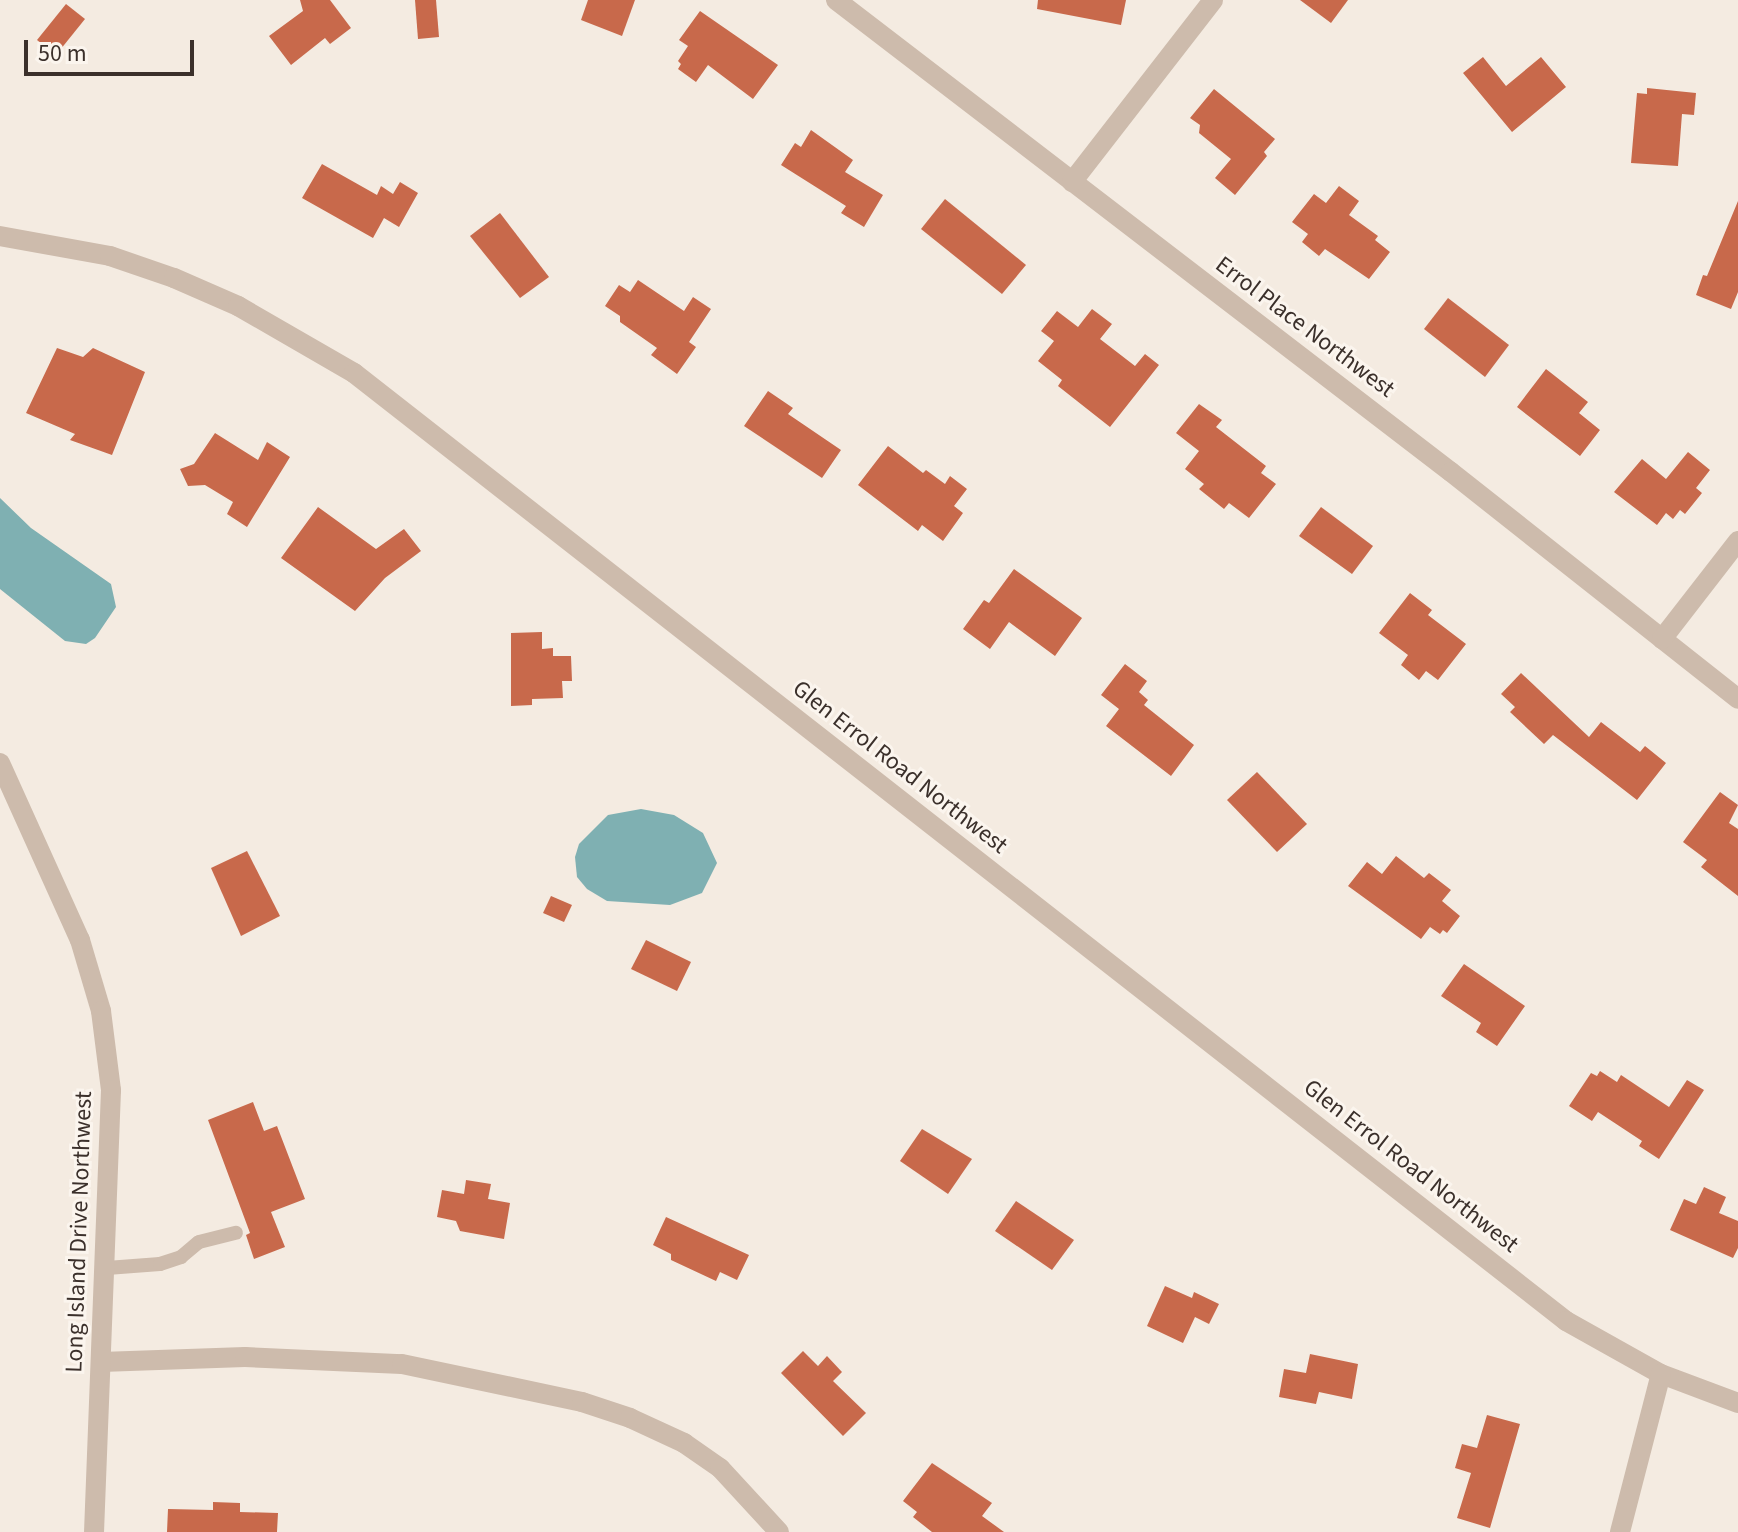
<!DOCTYPE html>
<style>
body{margin:0}
#map{position:relative;width:1738px;height:1532px;overflow:hidden;background:#f4ebe1;font-family:"Source Sans 3",sans-serif}
div>[style]{position:absolute}
[style*='--x']{left:calc(var(--x)*1px);top:calc(var(--y)*1px);width:calc(var(--w)*1px);rotate:calc(var(--a)*1deg)}
.water>*{inset:0;background:#7fb0b2}
.building>*{inset:0;background:#c8694b}
.service>*{height:14px;margin:-7px;padding:0 7px;transform-origin:7px;border-radius:7px;background:#cdbbac}
.minor>*{height:20px;margin:-10px;padding:0 10px;transform-origin:10px;border-radius:10px;background:#cdbbac}
.tertiary>*{height:20px;margin:-10px;padding:0 10px;transform-origin:10px;border-radius:10px;background:#cdbbac}
span{translate:-50% -50%;white-space:nowrap;text-align:center;line-height:1.15;-webkit-text-stroke:6px #fbf5ee;paint-order:stroke}
.street-label{font-size:24px;color:#3b302b}
.scale{position:absolute;left:24px;top:40px;width:170px;height:36px;box-sizing:border-box;border:4px solid #3b302b;border-top:0;padding-left:10px;font-size:24px;line-height:28px;white-space:nowrap;color:#3b302b;-webkit-text-stroke:6px #fbf5ee;paint-order:stroke}
</style>
<div id="map">
<div class="water">
<div style="clip-path:polygon(0 498px,31px 528px,111px 584px,116px 607px,95px 638px,86px 644px,65px 641px,0 589px)"></div>
<div style="clip-path:polygon(641px 809px,674px 815px,703px 833px,717px 863px,702px 893px,670px 905px,607px 901px,587px 889px,577px 877px,575px 857px,579px 844px,608px 815px)"></div>
</div>
<div class="building">
<div style="clip-path:polygon(300px 0,330px 0,351px 28px,330px 44px,325px 38px,291px 65px,269px 36px,303px 11px)"></div>
<div style="clip-path:polygon(415px 0,436px 0,439px 37px,418px 39px)"></div>
<div style="clip-path:polygon(588px 0,635px 0,622px 36px,581px 20px)"></div>
<div style="clip-path:polygon(1038px 0,1126px 0,1121px 25px,1037px 9px)"></div>
<div style="clip-path:polygon(1300px 0,1348px 0,1331px 23px)"></div>
<div style="clip-path:polygon(66px 4px,85px 19px,56px 55px,37px 40px)"></div>
<div style="clip-path:polygon(700px 11px,778px 65px,753px 99px,708px 65px,696px 82px,678px 69px,681px 64px,678px 61px,688px 46px,679px 40px)"></div>
<div style="clip-path:polygon(1483px 57px,1506px 86px,1541px 57px,1566px 87px,1512px 132px,1463px 73px)"></div>
<div style="clip-path:polygon(1647px 88px,1696px 93px,1694px 115px,1682px 114px,1678px 166px,1631px 163px,1637px 93px,1647px 94px)"></div>
<div style="clip-path:polygon(1214px 89px,1275px 139px,1264px 152px,1267px 156px,1235px 195px,1215px 178px,1231px 159px,1199px 133px,1200px 125px,1190px 118px)"></div>
<div style="clip-path:polygon(811px 130px,853px 160px,845px 172px,883px 195px,864px 227px,841px 213px,846px 206px,781px 165px,795px 143px,801px 147px)"></div>
<div style="clip-path:polygon(322px 164px,377px 195px,381px 186px,393px 194px,400px 182px,418px 193px,399px 227px,384px 218px,373px 238px,302px 198px)"></div>
<div style="clip-path:polygon(1339px 186px,1359px 201px,1349px 215px,1378px 236px,1375px 240px,1390px 252px,1369px 279px,1325px 249px,1319px 256px,1302px 242px,1308px 234px,1292px 222px,1314px 194px,1326px 203px)"></div>
<div style="clip-path:polygon(945px 199px,1026px 265px,1002px 294px,921px 229px)"></div>
<div style="clip-path:polygon(1738px 201px,1738px 292px,1731px 309px,1696px 295px,1703px 275px,1707px 276px)"></div>
<div style="clip-path:polygon(500px 213px,549px 277px,520px 298px,470px 236px)"></div>
<div style="clip-path:polygon(638px 280px,684px 311px,693px 297px,711px 309px,689px 342px,696px 347px,677px 374px,651px 355px,657px 348px,620px 322px,620px 316px,605px 306px,619px 285px,630px 292px)"></div>
<div style="clip-path:polygon(1448px 298px,1509px 345px,1485px 377px,1424px 329px)"></div>
<div style="clip-path:polygon(1092px 309px,1112px 324px,1100px 339px,1135px 366px,1145px 354px,1159px 365px,1110px 427px,1058px 386px,1062px 380px,1038px 361px,1054px 341px,1041px 331px,1057px 311px,1078px 327px)"></div>
<div style="clip-path:polygon(57px 348px,83px 357px,93px 348px,145px 372px,112px 455px,70px 440px,75px 434px,26px 413px)"></div>
<div style="clip-path:polygon(1546px 369px,1588px 402px,1579px 413px,1600px 430px,1580px 456px,1517px 407px)"></div>
<div style="clip-path:polygon(768px 391px,793px 408px,788px 414px,841px 450px,822px 478px,744px 426px)"></div>
<div style="clip-path:polygon(1199px 404px,1222px 420px,1216px 427px,1266px 466px,1261px 473px,1276px 484px,1249px 518px,1229px 503px,1224px 509px,1199px 489px,1204px 484px,1185px 469px,1199px 451px,1176px 433px)"></div>
<div style="clip-path:polygon(215px 433px,258px 460px,267px 442px,290px 457px,247px 527px,227px 514px,233px 502px,205px 485px,188px 486px,180px 469px,194px 464px)"></div>
<div style="clip-path:polygon(888px 446px,923px 473px,926px 470px,945px 484px,950px 476px,967px 489px,954px 506px,963px 513px,943px 541px,922px 525px,918px 531px,858px 485px)"></div>
<div style="clip-path:polygon(1688px 452px,1710px 470px,1696px 488px,1702px 493px,1685px 514px,1680px 510px,1673px 519px,1666px 513px,1657px 525px,1614px 492px,1642px 459px,1666px 479px)"></div>
<div style="clip-path:polygon(318px 507px,376px 549px,404px 529px,421px 551px,385px 578px,355px 611px,281px 558px)"></div>
<div style="clip-path:polygon(1321px 507px,1373px 546px,1352px 574px,1299px 536px)"></div>
<div style="clip-path:polygon(1014px 569px,1082px 618px,1055px 656px,1009px 622px,990px 649px,963px 629px,984px 600px,989px 603px)"></div>
<div style="clip-path:polygon(1410px 593px,1432px 610px,1428px 615px,1466px 644px,1438px 680px,1426px 671px,1419px 680px,1401px 665px,1408px 655px,1379px 633px)"></div>
<div style="clip-path:polygon(542px 632px,542px 649px,553px 648px,553px 656px,571px 656px,572px 681px,562px 681px,563px 698px,532px 699px,532px 705px,511px 706px,511px 633px)"></div>
<div style="clip-path:polygon(1125px 664px,1147px 681px,1139px 692px,1148px 700px,1144px 705px,1194px 745px,1171px 776px,1106px 726px,1119px 709px,1101px 695px)"></div>
<div style="clip-path:polygon(1521px 673px,1589px 737px,1601px 722px,1640px 752px,1645px 746px,1666px 763px,1637px 800px,1553px 735px,1544px 744px,1510px 712px,1515px 707px,1501px 694px)"></div>
<div style="clip-path:polygon(1257px 772px,1307px 824px,1277px 852px,1227px 800px)"></div>
<div style="clip-path:polygon(1720px 792px,1738px 805px,1729px 823px,1738px 829px,1738px 896px,1701px 867px,1707px 860px,1683px 842px)"></div>
<div style="clip-path:polygon(247px 851px,280px 916px,241px 936px,211px 868px)"></div>
<div style="clip-path:polygon(1396px 856px,1424px 878px,1429px 873px,1451px 890px,1442px 901px,1460px 916px,1447px 933px,1443px 930px,1440px 934px,1430px 927px,1421px 939px,1348px 886px,1367px 862px,1382px 874px)"></div>
<div style="clip-path:polygon(551px 896px,572px 905px,564px 922px,543px 913px)"></div>
<div style="clip-path:polygon(646px 940px,691px 962px,677px 991px,631px 969px)"></div>
<div style="clip-path:polygon(1464px 964px,1525px 1006px,1497px 1046px,1476px 1032px,1481px 1023px,1441px 996px)"></div>
<div style="clip-path:polygon(1600px 1071px,1617px 1082px,1621px 1075px,1669px 1107px,1687px 1080px,1704px 1090px,1659px 1159px,1639px 1146px,1642px 1141px,1598px 1112px,1592px 1121px,1569px 1106px,1591px 1073px,1597px 1076px)"></div>
<div style="clip-path:polygon(253px 1102px,264px 1131px,277px 1126px,305px 1199px,271px 1212px,285px 1247px,254px 1259px,246px 1235px,250px 1233px,208px 1120px)"></div>
<div style="clip-path:polygon(922px 1129px,972px 1159px,948px 1194px,900px 1161px)"></div>
<div style="clip-path:polygon(466px 1180px,491px 1184px,488px 1199px,510px 1203px,504px 1239px,460px 1231px,456px 1221px,437px 1217px,442px 1190px,464px 1194px)"></div>
<div style="clip-path:polygon(1704px 1187px,1726px 1197px,1719px 1213px,1738px 1221px,1738px 1248px,1733px 1258px,1670px 1230px,1684px 1199px,1696px 1204px)"></div>
<div style="clip-path:polygon(1016px 1201px,1074px 1240px,1052px 1270px,995px 1231px)"></div>
<div style="clip-path:polygon(666px 1217px,749px 1255px,737px 1280px,720px 1272px,716px 1281px,671px 1260px,671px 1254px,653px 1245px)"></div>
<div style="clip-path:polygon(1165px 1286px,1192px 1298px,1194px 1292px,1219px 1304px,1209px 1324px,1195px 1317px,1183px 1343px,1147px 1326px)"></div>
<div style="clip-path:polygon(803px 1351px,818px 1366px,827px 1356px,842px 1372px,833px 1381px,866px 1413px,843px 1436px,781px 1373px)"></div>
<div style="clip-path:polygon(1310px 1354px,1358px 1364px,1352px 1399px,1319px 1392px,1316px 1404px,1279px 1397px,1284px 1369px,1306px 1373px)"></div>
<div style="clip-path:polygon(1487px 1415px,1520px 1424px,1490px 1528px,1457px 1518px,1471px 1473px,1455px 1468px,1462px 1444px,1477px 1448px)"></div>
<div style="clip-path:polygon(932px 1463px,992px 1503px,982px 1516px,1004px 1532px,932px 1532px,913px 1517px,917px 1512px,903px 1501px)"></div>
<div style="clip-path:polygon(213px 1502px,240px 1503px,240px 1512px,278px 1513px,277px 1532px,167px 1532px,168px 1509px,213px 1510px)"></div>
</div>
<div class="service">
<div style="--x:107;--y:1268;--w:53;--a:-4.3"></div>
<div style="--x:160;--y:1264;--w:22;--a:-18"></div>
<div style="--x:181;--y:1257;--w:23;--a:-40"></div>
<div style="--x:199;--y:1242;--w:38;--a:-14"></div>
</div>
<div class="minor">
<div style="--x:836;--y:0;--w:775;--a:37.51"></div>
<div style="--x:1451;--y:472;--w:366;--a:38.3"></div>
<div style="--x:1072;--y:182;--w:230;--a:-52.2"></div>
<div style="--x:0;--y:236;--w:112;--a:10.3"></div>
<div style="--x:110;--y:256;--w:68;--a:19"></div>
<div style="--x:174;--y:278;--w:70;--a:23.6"></div>
<div style="--x:238;--y:306;--w:134;--a:30"></div>
<div style="--x:354;--y:373;--w:1539;--a:38.03"></div>
<div style="--x:1566;--y:1321;--w:109;--a:29.2"></div>
<div style="--x:1661;--y:1374;--w:82;--a:20.6"></div>
<div style="--x:1662;--y:639;--w:124;--a:-52.2"></div>
<div style="--x:101;--y:1362;--w:144;--a:-2"></div>
<div style="--x:245;--y:1357;--w:157;--a:2.6"></div>
<div style="--x:402;--y:1364;--w:184;--a:11.9"></div>
<div style="--x:582;--y:1402;--w:51;--a:18.4"></div>
<div style="--x:630;--y:1418;--w:60;--a:24.8"></div>
<div style="--x:684;--y:1443;--w:44;--a:34.8"></div>
<div style="--x:720;--y:1468;--w:87;--a:47.3"></div>
<div style="--x:1620;--y:1532;--w:163;--a:-75.5"></div>
</div>
<div class="tertiary">
<div style="--x:0;--y:763;--w:194;--a:65.7"></div>
<div style="--x:80;--y:940;--w:74;--a:73.5"></div>
<div style="--x:101;--y:1011;--w:80;--a:82.8"></div>
<div style="--x:111;--y:1090;--w:442;--a:92.2"></div>
</div>
<div class="street-label">
<span style="left:1305px;top:327px;rotate:37deg">Errol Place Northwest</span>
<span style="left:900px;top:767px;rotate:38deg">Glen Errol Road Northwest</span>
<span style="left:1411px;top:1166px;rotate:38deg">Glen Errol Road Northwest</span>
<span style="left:79px;top:1232px;rotate:-88deg">Long Island Drive Northwest</span>
</div>
<div class="scale">50 m</div>
</div>
